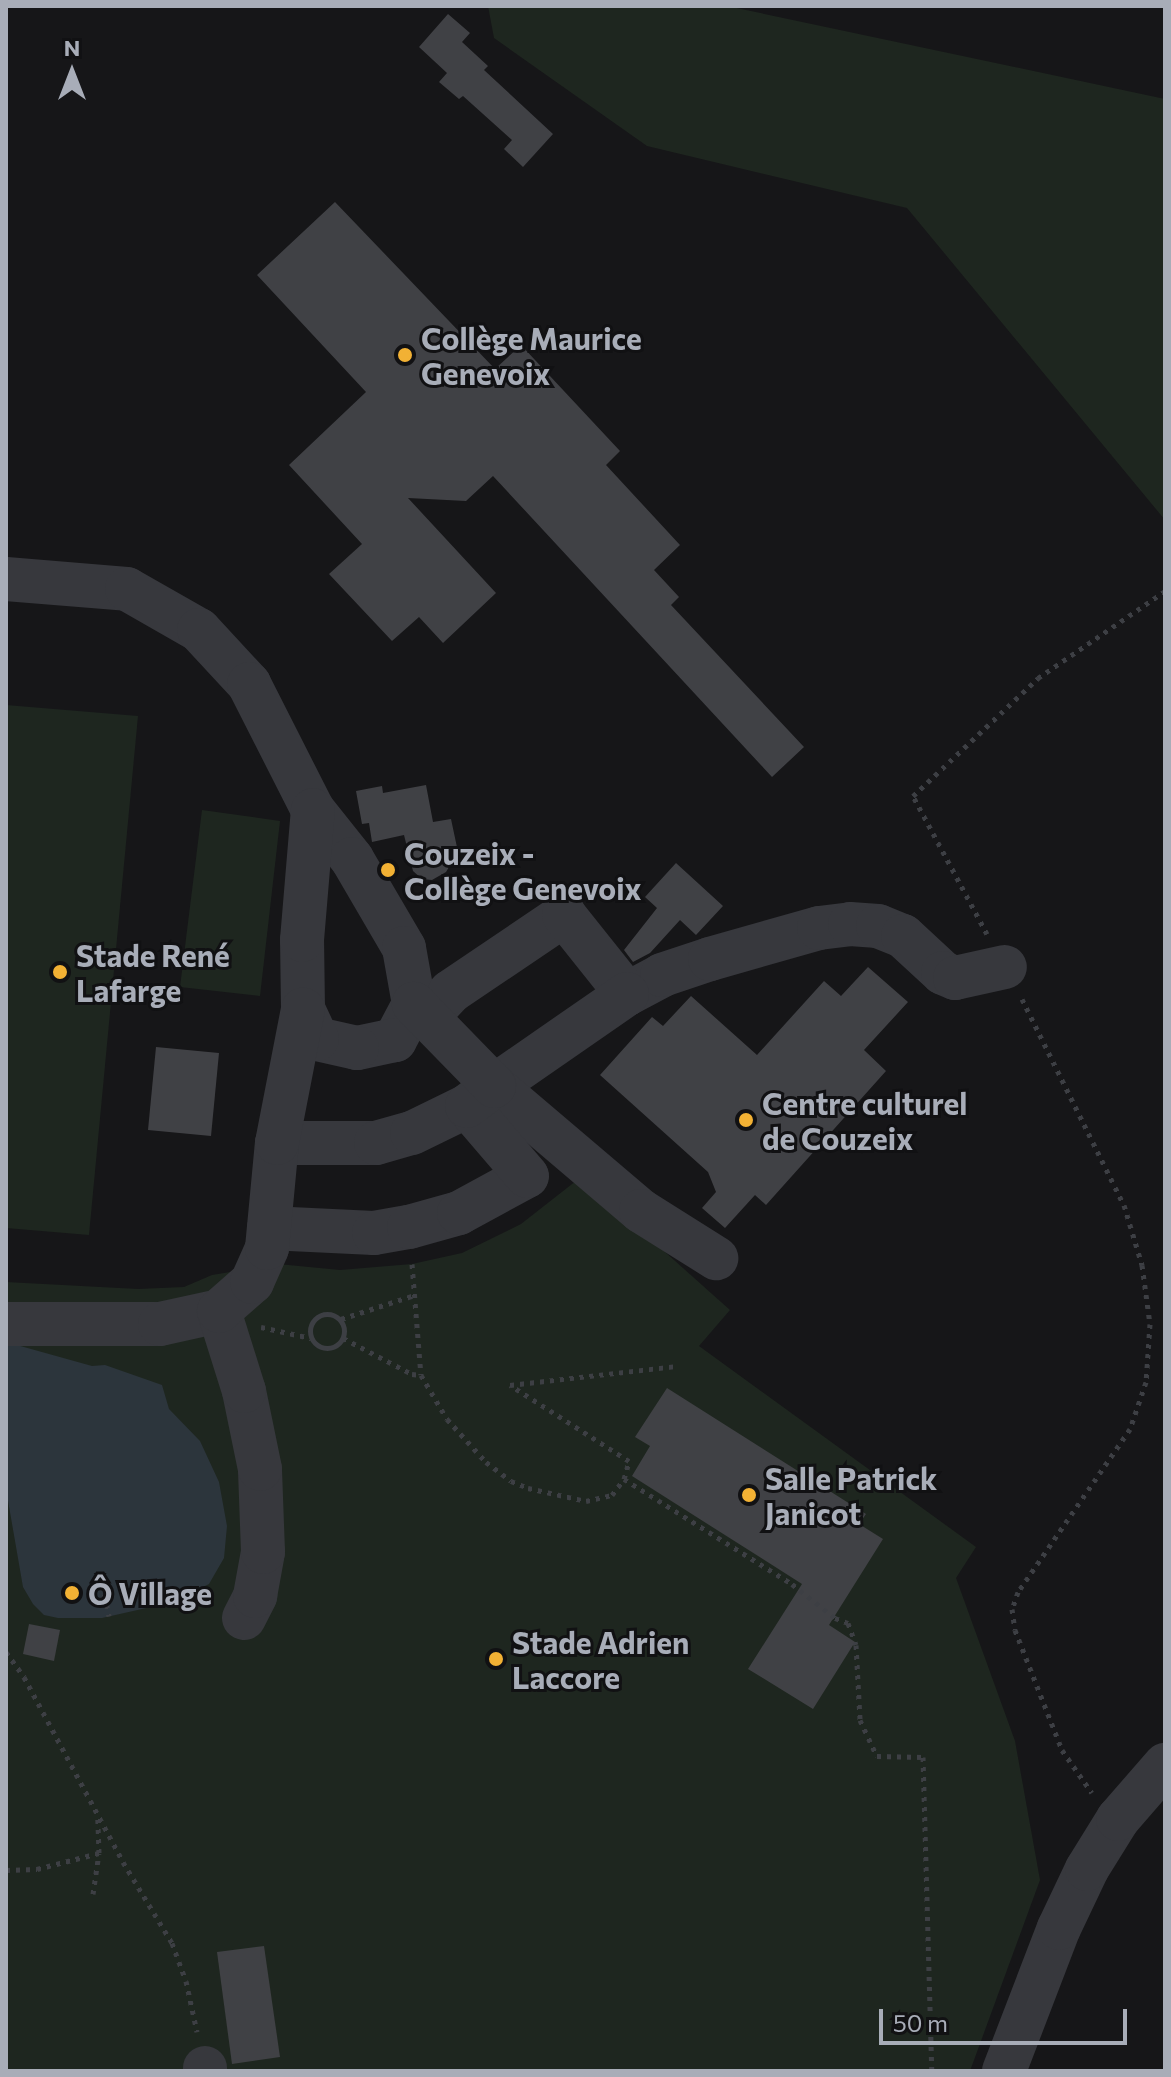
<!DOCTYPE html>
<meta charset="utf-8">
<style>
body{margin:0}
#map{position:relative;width:1171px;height:2077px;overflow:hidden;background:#161618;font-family:Commissioner,sans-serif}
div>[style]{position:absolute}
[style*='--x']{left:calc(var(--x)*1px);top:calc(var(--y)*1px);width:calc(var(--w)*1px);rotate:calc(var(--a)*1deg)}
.green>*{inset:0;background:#1e261f}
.water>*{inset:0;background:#2c353c}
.building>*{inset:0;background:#404145}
.path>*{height:5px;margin-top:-2.5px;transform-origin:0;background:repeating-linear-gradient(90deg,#3d3f44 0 4px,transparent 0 10px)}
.path>.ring{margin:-2.5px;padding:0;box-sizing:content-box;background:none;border:5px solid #3d3f44;border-radius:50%}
.minor>*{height:44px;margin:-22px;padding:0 22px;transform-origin:22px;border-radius:22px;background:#37383d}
.dots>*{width:22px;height:22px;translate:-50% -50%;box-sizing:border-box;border:4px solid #111113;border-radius:50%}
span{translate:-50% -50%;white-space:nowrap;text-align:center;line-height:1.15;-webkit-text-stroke:6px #111113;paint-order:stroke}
.poi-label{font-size:30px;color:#a8adb8;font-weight:700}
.left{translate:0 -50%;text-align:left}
.frame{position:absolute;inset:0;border:8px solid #a8adb8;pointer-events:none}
.north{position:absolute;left:32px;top:32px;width:80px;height:80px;-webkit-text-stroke:6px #111113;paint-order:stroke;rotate:0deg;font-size:22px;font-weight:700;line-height:32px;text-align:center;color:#a8adb8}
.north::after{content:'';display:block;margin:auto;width:28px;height:36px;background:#a8adb8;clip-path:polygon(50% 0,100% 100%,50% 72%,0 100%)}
.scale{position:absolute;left:879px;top:2009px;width:248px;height:36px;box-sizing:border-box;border:4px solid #a8adb8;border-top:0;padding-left:10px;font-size:24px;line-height:28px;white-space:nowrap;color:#a8adb8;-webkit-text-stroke:6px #111113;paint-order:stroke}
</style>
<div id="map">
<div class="green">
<div style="clip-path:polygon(488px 6px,727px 6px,1165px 99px,1165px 520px,907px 208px,647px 146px,494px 38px)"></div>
<div style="clip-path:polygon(6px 705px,138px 716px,89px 1235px,6px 1228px)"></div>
<div style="clip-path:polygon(202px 810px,280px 821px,260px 996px,180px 987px)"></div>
<div style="clip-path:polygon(581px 1177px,730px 1310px,699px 1346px,976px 1547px,956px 1578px,1015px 1741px,1040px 1880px,970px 2071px,6px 2071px,6px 1282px,138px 1289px,184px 1287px,212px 1275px,278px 1264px,340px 1270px,412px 1264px,462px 1253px,521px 1224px)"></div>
</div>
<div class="water">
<div style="clip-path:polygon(6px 1342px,92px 1366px,105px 1365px,162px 1385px,169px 1409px,200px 1441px,219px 1482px,227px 1526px,224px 1558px,209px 1584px,173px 1602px,102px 1618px,58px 1618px,44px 1615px,33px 1604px,23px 1587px,6px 1489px)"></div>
</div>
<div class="building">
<div style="clip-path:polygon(448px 14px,470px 33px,462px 42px,488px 66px,484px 70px,553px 134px,523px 167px,504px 149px,512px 140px,463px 96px,459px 99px,439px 82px,447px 73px,419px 47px)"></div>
<div style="clip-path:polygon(335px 202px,495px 369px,521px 345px,620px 451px,606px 465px,680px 545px,654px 570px,679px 597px,671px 605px,804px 747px,772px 777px,493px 476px,466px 501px,408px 498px,496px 593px,443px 643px,419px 617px,392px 641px,329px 574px,362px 544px,289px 465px,366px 392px,257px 275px)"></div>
<div style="clip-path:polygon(426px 785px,433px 822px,451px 819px,458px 852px,446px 872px,432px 880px,422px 879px,413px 871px,404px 835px,372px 842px,369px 823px,362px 824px,356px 791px,382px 786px,383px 793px)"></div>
<div style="clip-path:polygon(676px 863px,723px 906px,696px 935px,680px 920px,650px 953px,633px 962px,624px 950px,657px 908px,645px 897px)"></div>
<div style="clip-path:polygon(868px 967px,908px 1002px,864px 1050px,886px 1071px,766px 1205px,755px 1195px,725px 1228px,702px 1208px,716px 1192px,708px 1172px,600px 1075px,652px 1017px,663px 1026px,691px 996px,757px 1055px,824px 981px,841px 996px)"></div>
<div style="clip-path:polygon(156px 1047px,219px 1053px,211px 1136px,148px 1130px)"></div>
<div style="clip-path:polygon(667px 1388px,866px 1514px,859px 1524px,883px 1539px,829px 1625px,855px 1642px,813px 1709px,748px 1669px,802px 1584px,632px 1476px,650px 1446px,635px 1437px)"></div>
<div style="clip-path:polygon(29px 1624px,60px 1630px,54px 1661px,23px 1654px)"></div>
<div style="clip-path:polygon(264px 1946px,280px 2057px,232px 2064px,217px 1952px)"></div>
</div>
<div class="path">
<div style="--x:987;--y:934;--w:157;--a:-118.2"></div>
<div style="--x:913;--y:796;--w:172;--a:-43.3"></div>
<div style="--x:1038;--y:678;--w:154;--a:-34.4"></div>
<div style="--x:1022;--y:999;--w:230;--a:63.7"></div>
<div style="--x:1124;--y:1205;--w:63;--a:73.3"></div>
<div style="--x:1142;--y:1265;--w:60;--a:82.3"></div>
<div style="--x:1150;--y:1324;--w:58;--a:93.9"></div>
<div style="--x:1146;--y:1382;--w:50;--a:108.8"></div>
<div style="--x:1130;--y:1429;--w:198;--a:124.5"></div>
<div style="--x:1018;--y:1592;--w:18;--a:109"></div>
<div style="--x:1012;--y:1609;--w:21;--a:82"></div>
<div style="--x:1015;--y:1630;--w:129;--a:68.6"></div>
<div style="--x:1062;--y:1750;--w:52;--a:55.1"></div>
<div style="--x:412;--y:1264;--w:111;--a:85.4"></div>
<div style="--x:421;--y:1375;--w:51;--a:59.4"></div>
<div style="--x:447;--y:1419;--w:58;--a:47.8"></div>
<div style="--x:486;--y:1462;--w:31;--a:37"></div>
<div style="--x:511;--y:1481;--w:18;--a:22"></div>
<div style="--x:528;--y:1488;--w:59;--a:12.6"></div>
<div style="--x:586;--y:1501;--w:27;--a:-13"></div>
<div style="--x:612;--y:1495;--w:20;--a:-53"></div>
<div style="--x:624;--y:1479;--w:198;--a:32"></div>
<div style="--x:792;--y:1584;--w:55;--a:38.3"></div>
<div style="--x:835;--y:1618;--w:14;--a:21"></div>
<div style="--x:848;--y:1623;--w:23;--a:70"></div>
<div style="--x:856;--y:1645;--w:75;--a:86.9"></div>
<div style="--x:860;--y:1720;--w:40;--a:65"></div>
<div style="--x:877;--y:1756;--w:46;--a:1.2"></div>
<div style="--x:923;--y:1757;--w:314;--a:88.4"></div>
<div class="ring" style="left:310px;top:1314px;width:29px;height:29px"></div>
<div style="--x:341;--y:1319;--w:78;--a:-18"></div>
<div style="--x:261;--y:1327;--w:51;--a:12.4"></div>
<div style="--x:343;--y:1338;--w:78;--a:27.6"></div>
<div style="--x:412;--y:1374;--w:9;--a:6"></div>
<div style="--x:624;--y:1479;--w:19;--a:-74"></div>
<div style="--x:629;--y:1461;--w:141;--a:-147.4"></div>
<div style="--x:510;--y:1385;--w:169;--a:-6.5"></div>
<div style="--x:100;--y:1575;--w:42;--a:77.6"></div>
<div style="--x:6;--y:1652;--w:31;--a:54"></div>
<div style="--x:24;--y:1677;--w:210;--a:61.8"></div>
<div style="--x:123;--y:1862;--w:95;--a:58.8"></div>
<div style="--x:172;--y:1943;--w:40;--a:69.8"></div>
<div style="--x:186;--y:1981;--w:52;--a:77.8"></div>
<div style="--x:6;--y:1870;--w:31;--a:-2"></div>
<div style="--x:37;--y:1869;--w:64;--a:-14.5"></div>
<div style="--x:93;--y:1894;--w:41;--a:-81.7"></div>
<div style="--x:99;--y:1853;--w:34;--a:-92"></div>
</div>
<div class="minor">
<div style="--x:6;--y:579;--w:121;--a:4.7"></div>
<div style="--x:127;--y:589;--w:83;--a:29.7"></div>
<div style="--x:199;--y:630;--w:74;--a:47.2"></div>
<div style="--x:249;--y:684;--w:141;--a:63.1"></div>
<div style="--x:313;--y:810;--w:63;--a:51.5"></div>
<div style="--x:352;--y:859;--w:103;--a:59.7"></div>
<div style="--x:404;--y:948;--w:57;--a:79.9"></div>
<div style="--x:414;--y:1004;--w:41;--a:117.8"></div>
<div style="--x:395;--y:1040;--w:39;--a:168"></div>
<div style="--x:357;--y:1048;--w:41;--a:-167.3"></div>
<div style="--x:317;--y:1039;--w:33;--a:-115"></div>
<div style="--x:303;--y:1009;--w:69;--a:-90.8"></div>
<div style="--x:302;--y:940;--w:130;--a:-85.2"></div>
<div style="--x:627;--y:994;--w:40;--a:-28"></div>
<div style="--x:662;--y:975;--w:51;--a:-18.4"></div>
<div style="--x:710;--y:959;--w:113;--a:-15.9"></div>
<div style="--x:819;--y:928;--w:31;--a:-7"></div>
<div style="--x:850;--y:924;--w:28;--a:4"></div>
<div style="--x:878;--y:926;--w:27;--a:22"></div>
<div style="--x:903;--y:936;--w:54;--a:42.8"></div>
<div style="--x:943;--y:973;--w:13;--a:23"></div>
<div style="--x:955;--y:978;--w:51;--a:-12.4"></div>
<div style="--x:427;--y:1017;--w:34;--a:-47"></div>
<div style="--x:450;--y:992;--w:138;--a:-34"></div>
<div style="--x:564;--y:915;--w:101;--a:51.4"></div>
<div style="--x:627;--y:994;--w:162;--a:145.3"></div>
<div style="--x:494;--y:1086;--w:193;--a:40.4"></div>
<div style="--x:641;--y:1211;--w:89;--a:32.1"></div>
<div style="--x:277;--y:1143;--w:99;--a:0"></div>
<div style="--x:376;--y:1143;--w:37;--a:-16"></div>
<div style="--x:412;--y:1133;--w:61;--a:-26.1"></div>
<div style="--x:269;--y:1228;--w:105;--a:2.7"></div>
<div style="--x:374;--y:1233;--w:36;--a:-10"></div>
<div style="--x:409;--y:1227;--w:52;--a:-15.6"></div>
<div style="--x:459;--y:1213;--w:77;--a:-28.6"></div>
<div style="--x:527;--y:1176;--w:92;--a:-130.6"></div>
<div style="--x:467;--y:1106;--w:34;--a:-37"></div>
<div style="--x:494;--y:1086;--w:115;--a:-134.3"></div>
<div style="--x:6;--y:1324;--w:154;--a:0"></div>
<div style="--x:160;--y:1324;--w:60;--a:-12.4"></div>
<div style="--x:244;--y:1618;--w:25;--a:-63"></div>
<div style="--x:255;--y:1596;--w:45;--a:-79.7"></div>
<div style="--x:263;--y:1552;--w:83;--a:-92.1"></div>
<div style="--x:260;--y:1469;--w:80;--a:-101.6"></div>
<div style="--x:244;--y:1391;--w:84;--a:-107.4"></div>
<div style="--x:219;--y:1311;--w:44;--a:-41.3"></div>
<div style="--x:252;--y:1282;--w:37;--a:-66"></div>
<div style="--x:267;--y:1248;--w:105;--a:-84.6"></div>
<div style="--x:277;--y:1143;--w:136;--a:-79"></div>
<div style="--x:205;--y:2071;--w:3;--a:-90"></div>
<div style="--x:1004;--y:2071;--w:153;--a:-69"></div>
<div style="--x:1059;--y:1928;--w:65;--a:-64.6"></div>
<div style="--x:1087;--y:1869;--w:59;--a:-58.2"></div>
<div style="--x:1118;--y:1819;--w:72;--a:-49"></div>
</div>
<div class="dots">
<div style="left:405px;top:355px;background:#f2b134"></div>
<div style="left:388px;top:870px;background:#f2b134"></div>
<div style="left:60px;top:972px;background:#f2b134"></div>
<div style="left:746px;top:1120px;background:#f2b134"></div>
<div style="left:749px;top:1495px;background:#f2b134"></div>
<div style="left:72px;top:1593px;background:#f2b134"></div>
<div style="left:496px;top:1659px;background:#f2b134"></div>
</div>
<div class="poi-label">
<span class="left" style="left:421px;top:355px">Collège Maurice<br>Genevoix</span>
<span class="left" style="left:404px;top:870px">Couzeix -<br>Collège Genevoix</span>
<span class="left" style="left:76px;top:972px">Stade René<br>Lafarge</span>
<span class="left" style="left:762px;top:1120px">Centre culturel<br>de Couzeix</span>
<span class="left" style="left:765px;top:1495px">Salle Patrick<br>Janicot</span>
<span class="left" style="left:88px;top:1593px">Ô Village</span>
<span class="left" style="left:512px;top:1659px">Stade Adrien<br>Laccore</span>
</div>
<div class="frame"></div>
<div class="north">N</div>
<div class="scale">50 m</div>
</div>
